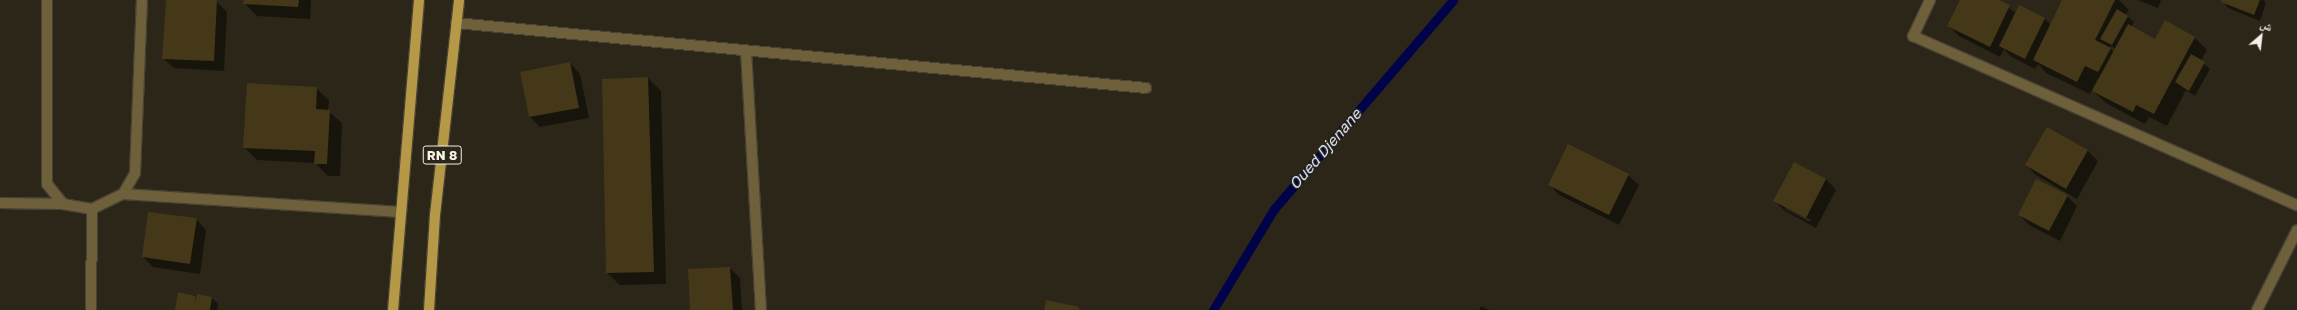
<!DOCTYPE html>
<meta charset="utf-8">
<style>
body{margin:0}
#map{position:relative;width:2297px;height:310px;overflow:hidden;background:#2c2618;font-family:"Golos Text","Noto Naskh Arabic",sans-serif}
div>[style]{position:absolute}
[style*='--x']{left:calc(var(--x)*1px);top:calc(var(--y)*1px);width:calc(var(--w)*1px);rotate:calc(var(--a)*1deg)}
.shadow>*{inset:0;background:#0007}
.stream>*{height:9px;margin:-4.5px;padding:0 4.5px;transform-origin:4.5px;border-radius:4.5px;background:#00024a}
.building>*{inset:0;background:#443818}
.roads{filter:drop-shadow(1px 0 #484335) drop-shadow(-1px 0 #484335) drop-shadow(0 1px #484335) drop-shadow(0 -1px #484335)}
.street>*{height:10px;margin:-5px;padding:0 5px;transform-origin:5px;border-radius:5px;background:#6e603b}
.primary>*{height:10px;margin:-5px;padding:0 5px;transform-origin:5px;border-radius:5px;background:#b69947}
span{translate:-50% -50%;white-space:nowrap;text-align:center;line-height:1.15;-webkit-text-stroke:3px #2c2618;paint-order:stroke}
.shield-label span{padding:1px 3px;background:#2c2618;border:1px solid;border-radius:3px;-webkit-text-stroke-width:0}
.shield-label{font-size:13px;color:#f6f2e9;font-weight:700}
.water-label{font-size:15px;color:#d6e1f6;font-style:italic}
.north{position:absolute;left:2241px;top:16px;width:40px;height:40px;-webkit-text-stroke:3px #2c2618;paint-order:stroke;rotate:28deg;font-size:11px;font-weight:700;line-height:16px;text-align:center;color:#f6f2e9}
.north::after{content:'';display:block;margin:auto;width:14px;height:18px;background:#f6f2e9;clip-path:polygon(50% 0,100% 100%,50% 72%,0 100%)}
</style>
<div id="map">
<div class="shadow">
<div style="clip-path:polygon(167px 0,216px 1px,227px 12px,224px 71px,174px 68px,163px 58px)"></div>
<div style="clip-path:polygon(245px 0,311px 0,310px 19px,257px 16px,245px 4px)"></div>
<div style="clip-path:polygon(evenodd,1961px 0,1997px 0,2016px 13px,2019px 6px,2045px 19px,2051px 25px,2063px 0,2119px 0,2129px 10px,2126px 15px,2134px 22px,2131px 27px,2156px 40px,2165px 22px,2195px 38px,2207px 50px,2201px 61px,2210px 69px,2195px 96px,2186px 90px,2167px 126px,2149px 117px,2145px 124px,2106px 103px,2093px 91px,2100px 79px,2098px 78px,2090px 94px,2046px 73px,2038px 64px,2035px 69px,2010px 56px,2004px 49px,2000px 57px,1959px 36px,1949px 26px,1961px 0,2111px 46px,2116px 49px,2114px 52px,2110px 48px,2111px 46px)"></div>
<div style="clip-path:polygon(2137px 0,2161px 0,2158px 8px)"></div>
<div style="clip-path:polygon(2223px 0,2263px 0,2266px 3px,2260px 21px,2228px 8px)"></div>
<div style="clip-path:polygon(570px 63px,580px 74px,589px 118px,540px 127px,530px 117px,521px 73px)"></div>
<div style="clip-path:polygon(648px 78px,661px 91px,666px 284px,620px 285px,607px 273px)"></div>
<div style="clip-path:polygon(316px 88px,329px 100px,328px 111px,342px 123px,340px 176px,328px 176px,315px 163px,257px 160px,244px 147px)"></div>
<div style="clip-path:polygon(2047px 128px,2088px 151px,2098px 161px,2077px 199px,2036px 175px,2026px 165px)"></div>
<div style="clip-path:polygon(1628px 175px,1639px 185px,1619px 225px,1559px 195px,1549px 184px)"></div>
<div style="clip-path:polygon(evenodd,1826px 179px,1836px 190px,1816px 228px,1785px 211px,1775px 201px,1826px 179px,1785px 207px,1811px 220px,1810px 222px,1785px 209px,1785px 207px)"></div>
<div style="clip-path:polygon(2067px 196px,2077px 206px,2060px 241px,2029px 225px,2019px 215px)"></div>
<div style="clip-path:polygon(196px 219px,206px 230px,200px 274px,153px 267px,143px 257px)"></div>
<div style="clip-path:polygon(730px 268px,740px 278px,742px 310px,691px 310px)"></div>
<div style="clip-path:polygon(179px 293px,212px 298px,218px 304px,217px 310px,176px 310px)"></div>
<div style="clip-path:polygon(1481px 306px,1489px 310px,1479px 310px)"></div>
</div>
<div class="stream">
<div style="--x:1213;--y:310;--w:118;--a:-58.9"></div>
<div style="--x:1274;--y:209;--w:275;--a:-49.4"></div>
</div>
<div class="building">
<div style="clip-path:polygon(166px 0,217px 0,214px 61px,162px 59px)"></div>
<div style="clip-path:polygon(244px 0,299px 0,298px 7px,243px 4px)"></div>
<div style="clip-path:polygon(1960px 0,1999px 0,2010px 5px,1990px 47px,1947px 26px)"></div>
<div style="clip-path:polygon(2062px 0,2115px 0,2095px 40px,2111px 48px,2098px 72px,2085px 66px,2077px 82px,2033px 60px)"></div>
<div style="clip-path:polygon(2222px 0,2260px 0,2254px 15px,2221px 2px)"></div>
<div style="clip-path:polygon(2019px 5px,2045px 18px,2025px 59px,1999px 46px)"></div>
<div style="clip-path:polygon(2117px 9px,2128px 16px,2112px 45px,2100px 39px)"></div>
<div style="clip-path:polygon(2165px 20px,2195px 37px,2154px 114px,2136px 105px,2133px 112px,2092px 91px,2128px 24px,2155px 39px)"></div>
<div style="clip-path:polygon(2191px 54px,2205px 62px,2189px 91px,2175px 82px)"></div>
<div style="clip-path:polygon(570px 62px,579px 108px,529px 117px,520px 72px)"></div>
<div style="clip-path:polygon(648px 77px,654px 272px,606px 273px,602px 79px)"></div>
<div style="clip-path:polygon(247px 83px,317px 87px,316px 109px,330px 110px,327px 164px,314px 164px,315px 151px,243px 148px)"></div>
<div style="clip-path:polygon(2047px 127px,2088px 150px,2066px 189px,2025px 165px)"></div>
<div style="clip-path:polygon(1568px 144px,1629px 174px,1609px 215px,1548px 185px)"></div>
<div style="clip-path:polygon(1794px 162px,1826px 179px,1806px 218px,1773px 201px)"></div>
<div style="clip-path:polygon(2036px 179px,2068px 195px,2049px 231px,2018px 215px)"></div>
<div style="clip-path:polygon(148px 212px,197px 218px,190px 264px,142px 257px)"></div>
<div style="clip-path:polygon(730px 267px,733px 310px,690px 310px,688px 269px)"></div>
<div style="clip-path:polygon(178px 292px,196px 296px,194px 307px,197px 294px,212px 297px,210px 310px,175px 310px)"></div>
<div style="clip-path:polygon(1046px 300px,1079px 307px,1079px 310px,1044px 310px)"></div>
</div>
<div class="roads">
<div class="street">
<div style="--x:47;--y:0;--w:184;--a:90"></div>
<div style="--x:47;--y:184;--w:26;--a:51"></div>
<div style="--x:63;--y:204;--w:29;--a:10"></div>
<div style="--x:92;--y:209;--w:34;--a:-26"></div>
<div style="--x:123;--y:194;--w:24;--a:-60"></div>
<div style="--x:135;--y:173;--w:173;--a:-87.7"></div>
<div style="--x:1930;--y:0;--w:40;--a:115"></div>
<div style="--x:1913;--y:36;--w:420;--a:23.8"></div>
<div style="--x:456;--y:23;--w:693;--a:5.38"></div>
<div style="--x:746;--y:51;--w:259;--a:86.7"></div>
<div style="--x:123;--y:194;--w:278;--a:3.7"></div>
<div style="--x:0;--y:203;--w:63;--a:0.9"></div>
<div style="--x:91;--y:310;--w:101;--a:-89.4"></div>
<div style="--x:2257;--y:310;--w:89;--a:-63.4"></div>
</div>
<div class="primary">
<div style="--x:393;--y:310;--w:311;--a:-85.2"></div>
<div style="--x:429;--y:310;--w:95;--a:-86.4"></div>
<div style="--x:435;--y:215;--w:216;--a:-83.6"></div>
</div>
</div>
<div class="shield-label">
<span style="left:442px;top:155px">RN 8</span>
</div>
<div class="water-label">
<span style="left:1325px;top:149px;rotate:-49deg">Oued Djenane</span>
</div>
<div class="north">ش</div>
</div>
